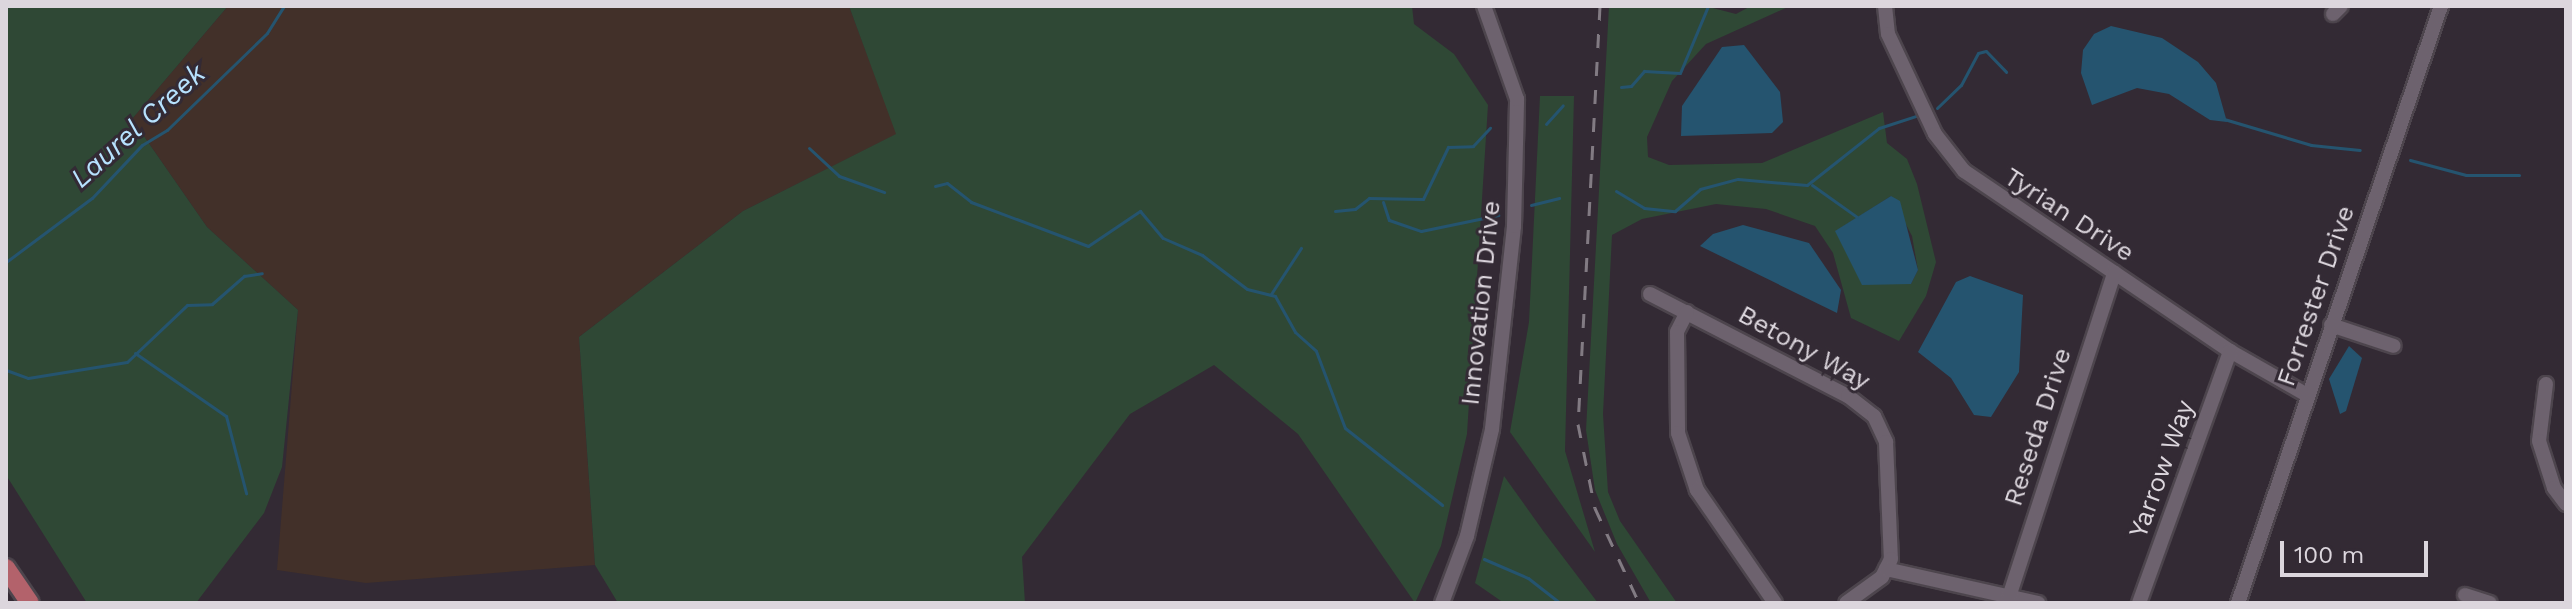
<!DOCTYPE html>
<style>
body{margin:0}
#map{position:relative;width:2572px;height:609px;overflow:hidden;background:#332a34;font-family:"Work Sans",sans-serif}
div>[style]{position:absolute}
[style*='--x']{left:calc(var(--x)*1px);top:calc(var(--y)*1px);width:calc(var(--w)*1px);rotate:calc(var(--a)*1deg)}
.industrial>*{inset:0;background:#423029}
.green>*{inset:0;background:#2f4835}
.water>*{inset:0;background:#25546f}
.stream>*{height:3px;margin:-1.5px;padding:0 1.5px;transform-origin:1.5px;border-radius:1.5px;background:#25546f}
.roads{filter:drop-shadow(2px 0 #4d454d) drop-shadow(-2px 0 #4d454d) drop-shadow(0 2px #4d454d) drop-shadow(0 -2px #4d454d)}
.minor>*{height:14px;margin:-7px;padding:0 7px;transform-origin:7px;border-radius:7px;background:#6d626e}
.major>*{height:18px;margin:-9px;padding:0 9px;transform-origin:9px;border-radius:9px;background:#b3626b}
.rail>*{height:3px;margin-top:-1.5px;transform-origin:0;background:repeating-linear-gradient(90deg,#827b83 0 14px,transparent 0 28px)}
span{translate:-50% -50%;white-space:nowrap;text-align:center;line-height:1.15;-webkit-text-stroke:6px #332a34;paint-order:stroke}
.street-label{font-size:26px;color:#dcd6dd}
.water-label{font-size:28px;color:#b7e2fe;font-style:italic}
.frame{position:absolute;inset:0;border:8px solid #dcd6dd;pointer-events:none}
.scale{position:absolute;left:2280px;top:541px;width:148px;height:36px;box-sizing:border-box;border:4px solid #dcd6dd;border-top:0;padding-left:10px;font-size:24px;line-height:28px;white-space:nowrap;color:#dcd6dd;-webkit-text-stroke:6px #332a34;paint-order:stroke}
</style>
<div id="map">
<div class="industrial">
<div style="clip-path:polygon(228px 6px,849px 6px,897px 134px,743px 211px,579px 337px,595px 565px,366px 583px,277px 570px,298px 310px,207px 227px,132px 119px)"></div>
</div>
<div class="green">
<div style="clip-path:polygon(6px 6px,228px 6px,132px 119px,207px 227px,298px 310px,282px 467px,264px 513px,196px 603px,87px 603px,6px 475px)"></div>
<div style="clip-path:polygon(849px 6px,1412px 6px,1414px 24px,1454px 54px,1488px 105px,1467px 434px,1441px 546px,1415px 603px,1298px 434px,1214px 365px,1130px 414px,1022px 557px,1025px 603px,618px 603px,595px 565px,579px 337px,743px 211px,896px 134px)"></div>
<div style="clip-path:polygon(evenodd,1609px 6px,1705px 6px,1736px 14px,1751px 6px,1790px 6px,1706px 44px,1672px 81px,1647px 137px,1648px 157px,1669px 165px,1762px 163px,1883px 112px,1887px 143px,1907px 159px,1917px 184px,1936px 262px,1926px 296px,1899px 341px,1851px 318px,1833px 253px,1815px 226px,1766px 209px,1716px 204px,1642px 219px,1612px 235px,1603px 414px,1608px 492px,1620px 521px,1677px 603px,1651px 603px,1617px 544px,1595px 490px,1586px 430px,1609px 6px,1891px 196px,1912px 236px,1918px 270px,1911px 284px,1887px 282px,1836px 231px,1891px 196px)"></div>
<div style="clip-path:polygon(1540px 96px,1574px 96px,1565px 451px,1595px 552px,1510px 432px,1529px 322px)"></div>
<div style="clip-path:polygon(1504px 476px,1544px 532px,1598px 603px,1504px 603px,1475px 583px)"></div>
</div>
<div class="water">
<div style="clip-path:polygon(2111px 26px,2162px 38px,2198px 62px,2216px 83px,2227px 122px,2210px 120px,2169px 94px,2137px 88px,2092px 105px,2081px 73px,2083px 50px,2094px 34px)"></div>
<div style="clip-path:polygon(1744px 45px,1780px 92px,1783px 122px,1772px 133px,1681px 136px,1682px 106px,1722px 47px)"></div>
<div style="clip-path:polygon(1891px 196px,1900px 201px,1918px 270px,1911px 284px,1862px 285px,1835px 231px)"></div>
<div style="clip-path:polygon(1743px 225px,1809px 243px,1841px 290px,1837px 313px,1700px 246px,1713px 234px)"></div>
<div style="clip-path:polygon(1970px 276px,2023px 295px,2019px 372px,1991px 417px,1974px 415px,1951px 378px,1918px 352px,1956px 282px)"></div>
<div style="clip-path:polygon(2349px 346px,2362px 358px,2346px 411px,2340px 414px,2329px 379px)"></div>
</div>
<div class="stream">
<div style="--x:1621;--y:87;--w:10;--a:-6"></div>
<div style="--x:1631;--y:86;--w:20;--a:-49"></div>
<div style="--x:1644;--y:71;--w:36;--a:3"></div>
<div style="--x:1680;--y:73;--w:73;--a:-67.3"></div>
<div style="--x:1937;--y:108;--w:33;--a:-44"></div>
<div style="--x:1961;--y:85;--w:36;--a:-62"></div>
<div style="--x:1978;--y:53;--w:8;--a:-14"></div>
<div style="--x:1986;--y:51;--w:29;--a:46"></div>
<div style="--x:2224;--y:119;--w:91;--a:16.6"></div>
<div style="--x:2311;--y:145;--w:49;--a:5.8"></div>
<div style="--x:1546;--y:124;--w:25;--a:-48"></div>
<div style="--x:809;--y:148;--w:41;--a:43"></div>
<div style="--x:839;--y:176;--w:48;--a:19.6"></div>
<div style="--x:2410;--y:160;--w:58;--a:15"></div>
<div style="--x:2466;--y:175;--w:53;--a:0"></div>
<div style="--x:1812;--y:185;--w:55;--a:35.4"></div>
<div style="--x:935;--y:186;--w:12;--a:-14"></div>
<div style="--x:947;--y:183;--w:31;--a:38"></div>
<div style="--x:971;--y:202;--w:125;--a:20.6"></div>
<div style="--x:1088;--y:246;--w:63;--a:-33.9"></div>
<div style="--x:1140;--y:211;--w:35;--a:50"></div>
<div style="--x:1163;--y:238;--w:43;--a:23.6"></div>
<div style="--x:1202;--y:255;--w:56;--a:37.1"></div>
<div style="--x:1247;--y:289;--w:29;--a:14"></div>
<div style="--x:1275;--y:296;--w:41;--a:60.9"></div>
<div style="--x:1295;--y:332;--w:28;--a:42"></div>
<div style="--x:1316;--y:351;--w:82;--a:69.4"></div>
<div style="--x:1345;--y:428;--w:124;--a:38.4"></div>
<div style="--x:1616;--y:191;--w:33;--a:31"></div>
<div style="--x:1644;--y:208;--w:31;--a:6"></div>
<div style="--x:1675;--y:211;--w:33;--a:-41"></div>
<div style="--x:1700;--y:189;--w:39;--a:-15"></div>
<div style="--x:1738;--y:179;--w:69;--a:5"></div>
<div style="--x:1807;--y:185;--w:92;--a:-38.4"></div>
<div style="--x:1879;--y:128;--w:40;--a:-18"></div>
<div style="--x:1383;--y:202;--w:19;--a:72"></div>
<div style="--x:1389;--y:220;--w:34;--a:19"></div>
<div style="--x:1421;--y:231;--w:79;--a:-11.7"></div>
<div style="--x:1531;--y:205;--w:29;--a:-14"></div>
<div style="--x:1335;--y:211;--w:20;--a:-6"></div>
<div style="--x:1355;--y:209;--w:18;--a:-38"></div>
<div style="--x:1369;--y:198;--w:54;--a:1.1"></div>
<div style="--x:1423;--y:199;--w:58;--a:-64.3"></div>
<div style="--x:1448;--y:147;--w:25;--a:-2"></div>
<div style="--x:1473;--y:146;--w:25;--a:-47"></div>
<div style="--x:6;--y:262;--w:107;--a:-36.7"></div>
<div style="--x:92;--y:198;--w:73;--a:-46.7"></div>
<div style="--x:142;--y:145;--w:29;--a:-31"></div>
<div style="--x:167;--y:130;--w:139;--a:-44.1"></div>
<div style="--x:267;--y:33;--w:32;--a:-58"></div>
<div style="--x:1271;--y:294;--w:55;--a:-56.9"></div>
<div style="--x:135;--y:353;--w:111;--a:34.7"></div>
<div style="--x:226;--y:416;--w:80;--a:75.4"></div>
<div style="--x:6;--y:370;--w:23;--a:20"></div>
<div style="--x:28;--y:378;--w:100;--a:-9.2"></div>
<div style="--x:127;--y:362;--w:83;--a:-43.5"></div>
<div style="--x:187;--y:305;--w:25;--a:-2"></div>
<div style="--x:212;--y:304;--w:43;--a:-41.2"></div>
<div style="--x:244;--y:276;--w:18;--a:-9"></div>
<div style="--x:1484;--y:559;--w:48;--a:23.4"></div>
<div style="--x:1528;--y:578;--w:41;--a:38"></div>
</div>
<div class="roads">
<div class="minor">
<div style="--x:1885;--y:6;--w:28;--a:84"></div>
<div style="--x:1888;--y:34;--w:110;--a:64.8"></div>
<div style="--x:1935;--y:134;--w:47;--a:51.9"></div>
<div style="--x:1964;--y:171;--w:321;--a:34.1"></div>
<div style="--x:2230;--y:351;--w:89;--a:29.7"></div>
<div style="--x:2333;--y:14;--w:11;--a:-45"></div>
<div style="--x:1650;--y:294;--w:223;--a:27.3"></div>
<div style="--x:1848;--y:396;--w:33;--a:38"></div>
<div style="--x:1874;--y:416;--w:29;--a:65"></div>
<div style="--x:1886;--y:442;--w:117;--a:87.6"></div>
<div style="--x:1891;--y:559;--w:20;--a:117"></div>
<div style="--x:1882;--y:577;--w:44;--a:144.2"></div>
<div style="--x:1687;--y:312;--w:22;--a:117"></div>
<div style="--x:1677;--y:332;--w:101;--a:89.4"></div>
<div style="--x:1678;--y:433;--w:60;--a:71.6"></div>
<div style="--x:1697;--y:490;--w:137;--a:55.4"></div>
<div style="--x:2331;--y:325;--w:66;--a:18.4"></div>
<div style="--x:2546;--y:384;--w:57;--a:97"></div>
<div style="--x:2539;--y:441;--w:49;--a:72.3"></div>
<div style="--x:2554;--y:488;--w:20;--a:53"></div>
<div style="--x:1886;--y:569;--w:156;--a:12.6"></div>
<div style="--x:2465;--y:595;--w:26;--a:18"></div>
<div style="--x:2009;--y:597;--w:341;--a:-72"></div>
<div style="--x:1442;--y:603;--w:72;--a:-69.5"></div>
<div style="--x:1467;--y:536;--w:110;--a:-76.8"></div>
<div style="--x:1492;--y:429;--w:204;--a:-83.8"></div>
<div style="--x:1514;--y:226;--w:127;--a:-88.6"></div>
<div style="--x:1517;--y:99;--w:99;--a:-109.5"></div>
<div style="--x:2139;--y:603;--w:268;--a:-70.1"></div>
<div style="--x:2238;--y:603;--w:631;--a:-71.22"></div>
</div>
<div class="major">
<div style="--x:6;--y:568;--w:42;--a:55.6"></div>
</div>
</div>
<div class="rail">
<div style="--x:1600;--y:6;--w:419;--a:93"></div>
<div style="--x:1578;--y:424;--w:86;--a:78.6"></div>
<div style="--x:1595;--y:508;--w:105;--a:65.1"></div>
</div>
<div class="street-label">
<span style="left:2069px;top:215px;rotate:33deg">Tyrian Drive</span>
<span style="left:2316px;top:296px;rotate:-71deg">Forrester Drive</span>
<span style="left:1481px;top:303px;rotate:-84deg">Innovation Drive</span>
<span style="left:1804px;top:348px;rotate:29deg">Betony Way</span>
<span style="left:2038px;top:427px;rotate:-72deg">Reseda Drive</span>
<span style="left:2162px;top:469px;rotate:-70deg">Yarrow Way</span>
</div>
<div class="water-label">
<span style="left:138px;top:126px;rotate:-42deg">Laurel Creek</span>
</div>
<div class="frame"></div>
<div class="scale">100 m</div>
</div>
